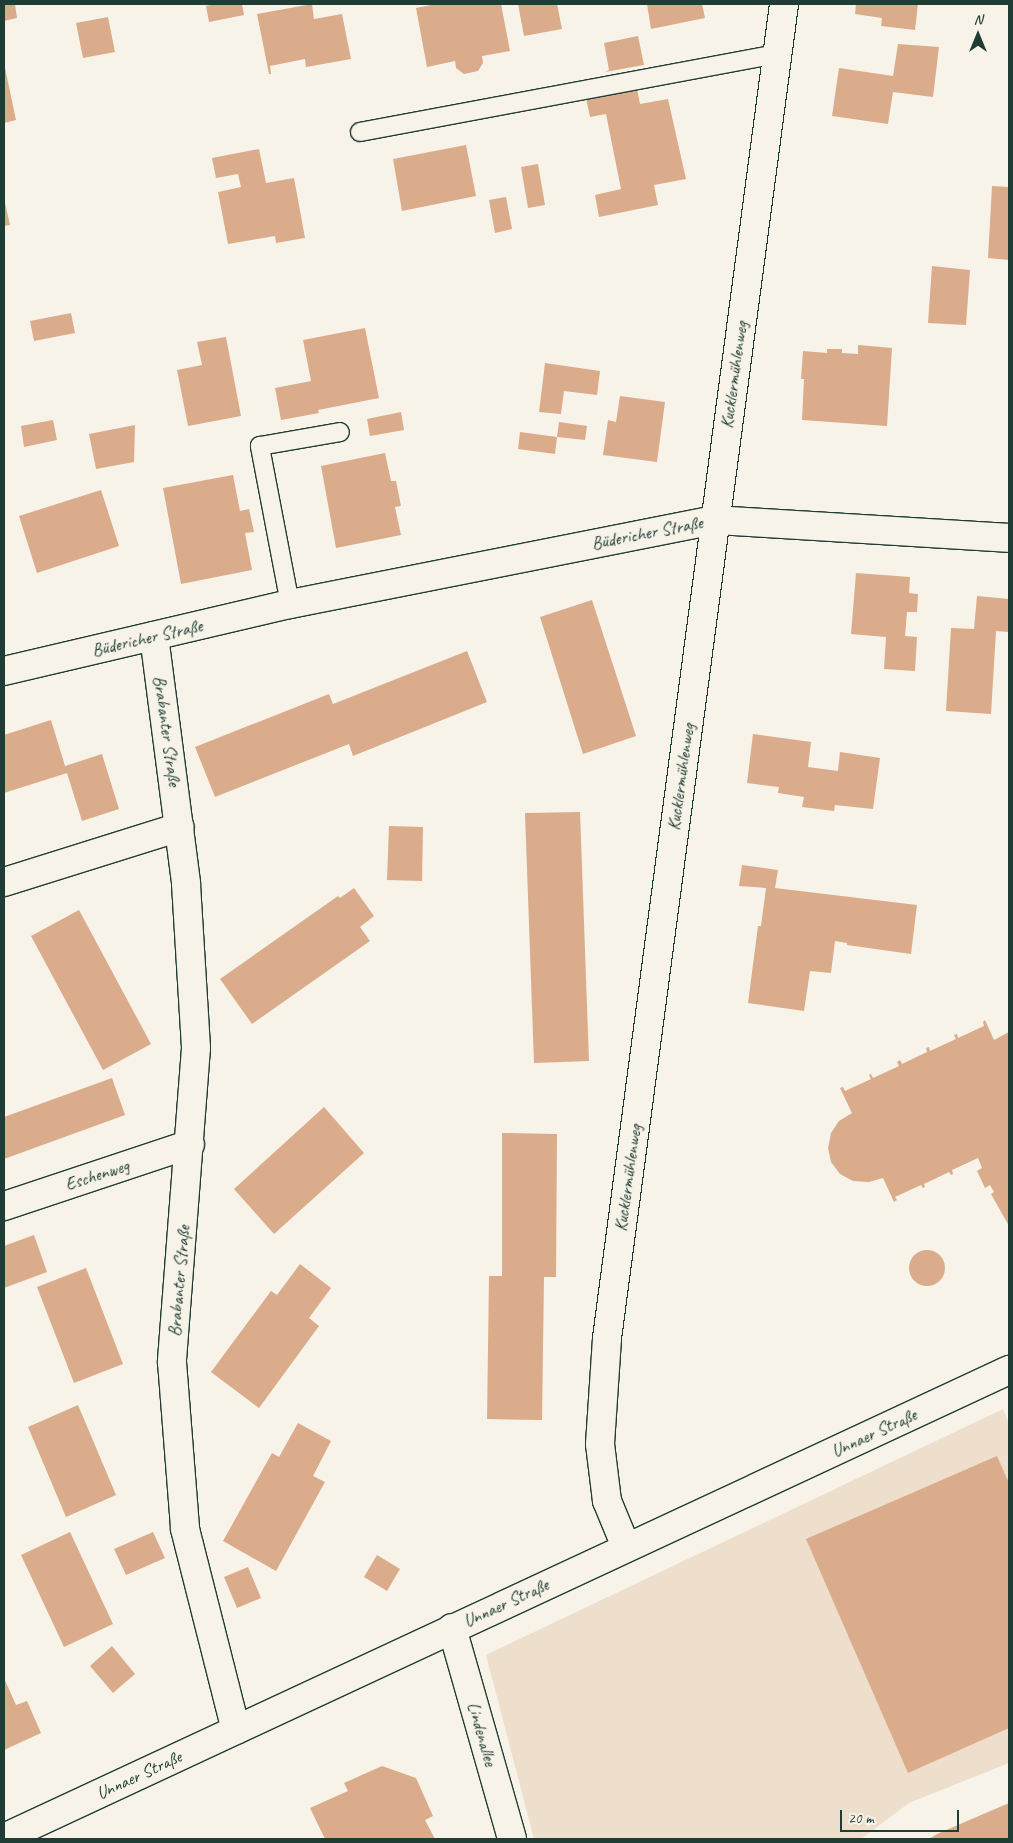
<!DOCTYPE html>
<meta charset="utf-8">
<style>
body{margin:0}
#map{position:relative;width:1013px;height:1843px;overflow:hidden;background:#f7f3e8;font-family:Caveat,sans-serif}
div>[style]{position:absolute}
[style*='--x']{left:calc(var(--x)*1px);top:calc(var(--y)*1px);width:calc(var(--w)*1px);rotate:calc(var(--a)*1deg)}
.built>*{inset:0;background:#eedecc}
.building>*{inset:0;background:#daac8b}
.round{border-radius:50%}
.roads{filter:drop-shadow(1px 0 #1f3d34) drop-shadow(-1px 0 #1f3d34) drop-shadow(0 1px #1f3d34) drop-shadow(0 -1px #1f3d34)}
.lane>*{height:18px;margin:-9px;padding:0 9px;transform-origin:9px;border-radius:9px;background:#f7f3e8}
.street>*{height:28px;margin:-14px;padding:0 14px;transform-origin:14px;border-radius:14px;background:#f7f3e8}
.secondary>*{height:28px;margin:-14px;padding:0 14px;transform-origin:14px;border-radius:14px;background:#f7f3e8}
span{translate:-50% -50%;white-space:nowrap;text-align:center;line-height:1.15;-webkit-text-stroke:4px #f7f3e8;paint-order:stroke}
.street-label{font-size:18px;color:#1f3d34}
.frame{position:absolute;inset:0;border:5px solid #1f3d34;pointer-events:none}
.north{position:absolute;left:953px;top:10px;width:50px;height:50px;-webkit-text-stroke:4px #f7f3e8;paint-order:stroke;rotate:0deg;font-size:14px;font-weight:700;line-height:20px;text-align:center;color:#1f3d34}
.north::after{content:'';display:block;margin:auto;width:18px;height:22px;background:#1f3d34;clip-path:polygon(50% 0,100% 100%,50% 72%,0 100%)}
.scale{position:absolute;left:840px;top:1810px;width:119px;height:22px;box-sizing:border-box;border:2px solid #1f3d34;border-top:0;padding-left:6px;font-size:15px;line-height:18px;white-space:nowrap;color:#1f3d34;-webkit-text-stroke:4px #f7f3e8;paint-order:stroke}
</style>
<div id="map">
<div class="built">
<div style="clip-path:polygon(1003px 1409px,1009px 1424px,1009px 1763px,909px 1803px,861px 1839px,534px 1839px,486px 1655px)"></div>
</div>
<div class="building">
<div style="clip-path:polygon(4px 4px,15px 4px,17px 18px,4px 21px)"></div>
<div style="clip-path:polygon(215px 4px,242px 4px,244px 15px,209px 22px,206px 6px)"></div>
<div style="clip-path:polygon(312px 4px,314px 19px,342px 14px,351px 59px,306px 67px,305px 59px,270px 66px,271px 74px,269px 74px,257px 14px)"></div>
<div style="clip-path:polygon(436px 4px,501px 4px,510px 51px,482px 56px,483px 63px,478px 71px,464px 74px,456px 68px,455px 61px,427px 67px,416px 8px)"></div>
<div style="clip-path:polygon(518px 4px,557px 4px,562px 29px,524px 36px)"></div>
<div style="clip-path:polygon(647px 4px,702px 4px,705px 18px,651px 29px)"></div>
<div style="clip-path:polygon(856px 4px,918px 4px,915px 30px,881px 26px,882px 18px,855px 14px)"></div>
<div style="clip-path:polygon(108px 17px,115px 52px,83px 58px,76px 23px)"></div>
<div style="clip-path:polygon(638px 36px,644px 65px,605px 72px,609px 70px,604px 43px)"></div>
<div style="clip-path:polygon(898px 44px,939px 47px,933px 97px,893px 92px,888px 124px,832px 116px,839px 68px,893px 76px)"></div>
<div style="clip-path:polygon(4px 63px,16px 120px,4px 123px)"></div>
<div style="clip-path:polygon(637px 89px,640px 104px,668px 99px,686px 179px,654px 185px,658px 205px,599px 217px,595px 195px,621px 189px,606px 114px,590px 117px,586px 98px)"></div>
<div style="clip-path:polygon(466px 145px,476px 196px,402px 211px,393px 159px)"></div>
<div style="clip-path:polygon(259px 149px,266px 183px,294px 178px,305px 238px,276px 243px,275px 236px,228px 244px,218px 192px,241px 187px,238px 174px,216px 178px,212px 158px)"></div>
<div style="clip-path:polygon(538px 164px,545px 205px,528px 208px,521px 167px)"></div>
<div style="clip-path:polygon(992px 186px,1009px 187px,1009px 260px,988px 258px)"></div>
<div style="clip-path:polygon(506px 197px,512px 229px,495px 233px,489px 200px)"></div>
<div style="clip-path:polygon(4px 198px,10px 225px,4px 226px)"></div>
<div style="clip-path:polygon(932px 266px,970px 270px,966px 325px,928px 323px)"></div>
<div style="clip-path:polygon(71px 313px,75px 333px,34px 341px,30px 321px)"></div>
<div style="clip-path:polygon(365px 328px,379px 398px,318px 410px,319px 413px,281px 420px,275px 388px,311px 381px,303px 340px)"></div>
<div style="clip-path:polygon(226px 337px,241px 416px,188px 426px,177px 370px,202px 365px,197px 342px)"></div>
<div style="clip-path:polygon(858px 345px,892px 348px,887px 426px,802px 420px,804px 379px,801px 379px,803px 351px,827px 353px,827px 349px,842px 349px,842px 353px,858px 354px)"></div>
<div style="clip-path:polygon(545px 363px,600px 371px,597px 395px,564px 391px,561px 414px,539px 412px)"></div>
<div style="clip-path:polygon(620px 396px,665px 402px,657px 462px,603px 455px,608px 420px,616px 422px)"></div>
<div style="clip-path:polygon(401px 412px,404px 430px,370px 436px,367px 419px)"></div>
<div style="clip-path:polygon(53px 420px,57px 440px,24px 447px,21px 426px)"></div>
<div style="clip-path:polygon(559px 422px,587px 426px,585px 440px,557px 437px)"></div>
<div style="clip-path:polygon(135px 425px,134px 462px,96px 469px,89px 434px)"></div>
<div style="clip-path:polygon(520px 432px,557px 437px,555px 454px,518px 449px)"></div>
<div style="clip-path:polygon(385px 453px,391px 481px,396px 481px,401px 506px,395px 507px,401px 535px,336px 548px,321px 466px)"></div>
<div style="clip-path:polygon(233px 475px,240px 511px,249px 509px,254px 532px,245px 533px,252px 570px,181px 584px,163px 488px)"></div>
<div style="clip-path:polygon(101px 490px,119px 546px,37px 573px,19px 516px)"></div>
<div style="clip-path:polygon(856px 573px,910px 577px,909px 593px,918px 594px,917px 612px,907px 612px,905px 636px,917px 637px,915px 671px,884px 669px,886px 637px,851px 634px)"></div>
<div style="clip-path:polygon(977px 596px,1009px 599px,1009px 632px,996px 631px,991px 714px,946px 711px,951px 628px,974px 629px)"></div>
<div style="clip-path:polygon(592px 600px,636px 736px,583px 754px,540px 617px)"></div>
<div style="clip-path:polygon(467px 651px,487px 702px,353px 756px,349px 744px,215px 797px,195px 747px,329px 694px,333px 704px)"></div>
<div style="clip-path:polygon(51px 720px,65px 766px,102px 754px,119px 809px,82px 821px,67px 773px,4px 793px,4px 735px)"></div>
<div style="clip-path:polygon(753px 734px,811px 742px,808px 767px,838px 771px,840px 752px,880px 758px,873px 809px,835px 805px,834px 811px,802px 807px,804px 797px,778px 793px,779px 787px,747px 783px)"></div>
<div style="clip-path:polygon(580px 812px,589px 1061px,534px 1063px,525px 813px)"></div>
<div style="clip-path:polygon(389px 826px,423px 827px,422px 881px,387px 880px)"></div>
<div style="clip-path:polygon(742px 865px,778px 870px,775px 888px,917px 905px,911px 954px,847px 945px,847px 943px,835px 941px,831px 973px,810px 971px,804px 1011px,748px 1003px,758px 926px,761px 926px,766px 888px,739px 886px)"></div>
<div style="clip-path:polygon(354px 888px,374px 916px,360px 927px,370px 941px,252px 1024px,220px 979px,338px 896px,340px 898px)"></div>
<div style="clip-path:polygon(79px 910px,151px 1044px,103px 1070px,31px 936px)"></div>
<div style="clip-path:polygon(985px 1020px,994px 1040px,1009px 1032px,1009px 1226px,991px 1194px,994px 1192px,990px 1185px,985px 1188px,977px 1171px,982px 1168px,978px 1158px,952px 1170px,953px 1174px,951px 1175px,949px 1172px,924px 1184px,925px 1187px,923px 1188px,921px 1185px,895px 1197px,897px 1200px,894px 1202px,883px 1178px,869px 1182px,853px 1181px,840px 1174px,831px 1162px,828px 1148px,831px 1133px,839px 1121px,852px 1113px,840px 1088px,843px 1087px,845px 1091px,871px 1079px,869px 1075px,871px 1074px,873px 1078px,899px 1066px,897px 1062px,900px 1060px,902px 1064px,927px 1052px,926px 1048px,929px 1047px,930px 1051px,956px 1039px,954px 1035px,957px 1034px,958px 1038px,984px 1026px,983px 1022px)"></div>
<div style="clip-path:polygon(112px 1078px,125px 1115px,4px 1159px,4px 1117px)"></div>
<div style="clip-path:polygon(324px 1107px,364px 1153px,274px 1234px,234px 1189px)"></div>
<div style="clip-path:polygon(502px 1133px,557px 1134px,556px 1277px,544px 1277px,542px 1420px,487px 1419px,489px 1276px,502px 1276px)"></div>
<div style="clip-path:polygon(34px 1235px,47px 1272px,4px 1288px,4px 1246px)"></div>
<div class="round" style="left:909px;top:1250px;width:36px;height:36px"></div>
<div style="clip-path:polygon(300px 1264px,331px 1288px,309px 1318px,319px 1326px,259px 1408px,211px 1372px,271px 1291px,277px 1295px)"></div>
<div style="clip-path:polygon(86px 1268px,123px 1364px,74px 1383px,37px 1287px)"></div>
<div style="clip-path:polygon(78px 1405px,116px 1495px,66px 1517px,28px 1427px)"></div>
<div style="clip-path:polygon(298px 1423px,331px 1441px,313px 1476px,325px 1482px,276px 1571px,223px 1541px,272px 1453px,279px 1457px)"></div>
<div style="clip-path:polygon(997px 1456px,1009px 1483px,1009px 1728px,908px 1773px,806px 1539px)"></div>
<div style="clip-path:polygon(70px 1532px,113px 1624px,64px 1647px,21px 1555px)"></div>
<div style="clip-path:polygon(153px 1532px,165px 1558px,126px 1575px,114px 1549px)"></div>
<div style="clip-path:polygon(377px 1555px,400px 1569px,387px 1591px,364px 1577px)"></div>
<div style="clip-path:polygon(248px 1567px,261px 1598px,237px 1608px,224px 1577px)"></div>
<div style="clip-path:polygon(112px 1646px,135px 1674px,113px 1693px,90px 1666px)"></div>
<div style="clip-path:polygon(4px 1678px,16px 1705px,27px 1701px,41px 1733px,4px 1750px)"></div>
<div style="clip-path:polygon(382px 1766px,416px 1778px,433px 1816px,425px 1820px,435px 1839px,325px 1839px,310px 1808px,348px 1791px,344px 1783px)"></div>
<div style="clip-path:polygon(1009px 1803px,1009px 1839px,929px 1839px,937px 1834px)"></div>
</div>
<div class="roads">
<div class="lane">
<div style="--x:360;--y:132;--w:424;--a:-10.6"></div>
<div style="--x:290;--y:604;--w:161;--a:-100.8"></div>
<div style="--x:260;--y:446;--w:81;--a:-9.9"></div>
</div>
<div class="street">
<div style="--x:154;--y:636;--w:250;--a:82.6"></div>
<div style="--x:186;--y:884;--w:164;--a:86.5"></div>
<div style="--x:196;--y:1048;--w:315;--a:94.4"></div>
<div style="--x:172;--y:1362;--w:168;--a:85.5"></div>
<div style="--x:185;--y:1529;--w:207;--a:75.8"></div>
<div style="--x:4;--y:671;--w:294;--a:-13.2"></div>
<div style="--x:290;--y:604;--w:433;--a:-11.2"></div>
<div style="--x:715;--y:520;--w:295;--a:3.5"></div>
<div style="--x:4;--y:882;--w:184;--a:-17.4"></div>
<div style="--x:4;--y:1206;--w:196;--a:-18.4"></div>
<div style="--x:626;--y:1547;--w:50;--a:-112.4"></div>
<div style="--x:607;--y:1501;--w:57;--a:-97"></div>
<div style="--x:600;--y:1444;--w:106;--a:-86.2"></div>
<div style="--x:607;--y:1338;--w:1346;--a:-82.44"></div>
<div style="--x:452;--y:1628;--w:219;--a:74.1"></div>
</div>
<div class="secondary">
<div style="--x:4;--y:1838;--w:1109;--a:-24.97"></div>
</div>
</div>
<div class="street-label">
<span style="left:734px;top:375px;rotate:-82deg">Kucklermühlenweg</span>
<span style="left:647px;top:533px;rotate:-11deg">Büdericher Straße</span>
<span style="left:147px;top:638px;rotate:-13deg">Büdericher Straße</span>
<span style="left:167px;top:731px;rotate:82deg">Brabanter Straße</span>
<span style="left:681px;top:777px;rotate:-82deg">Kucklermühlenweg</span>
<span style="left:97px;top:1175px;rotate:-18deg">Eschenweg</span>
<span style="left:628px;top:1178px;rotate:-82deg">Kucklermühlenweg</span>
<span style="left:179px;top:1281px;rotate:-85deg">Brabanter Straße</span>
<span style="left:874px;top:1433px;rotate:-25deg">Unnaer Straße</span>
<span style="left:506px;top:1603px;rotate:-25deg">Unnaer Straße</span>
<span style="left:482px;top:1734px;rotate:74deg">Lindenallee</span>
<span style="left:139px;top:1775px;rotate:-25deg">Unnaer Straße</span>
</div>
<div class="frame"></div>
<div class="north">N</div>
<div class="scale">20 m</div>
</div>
